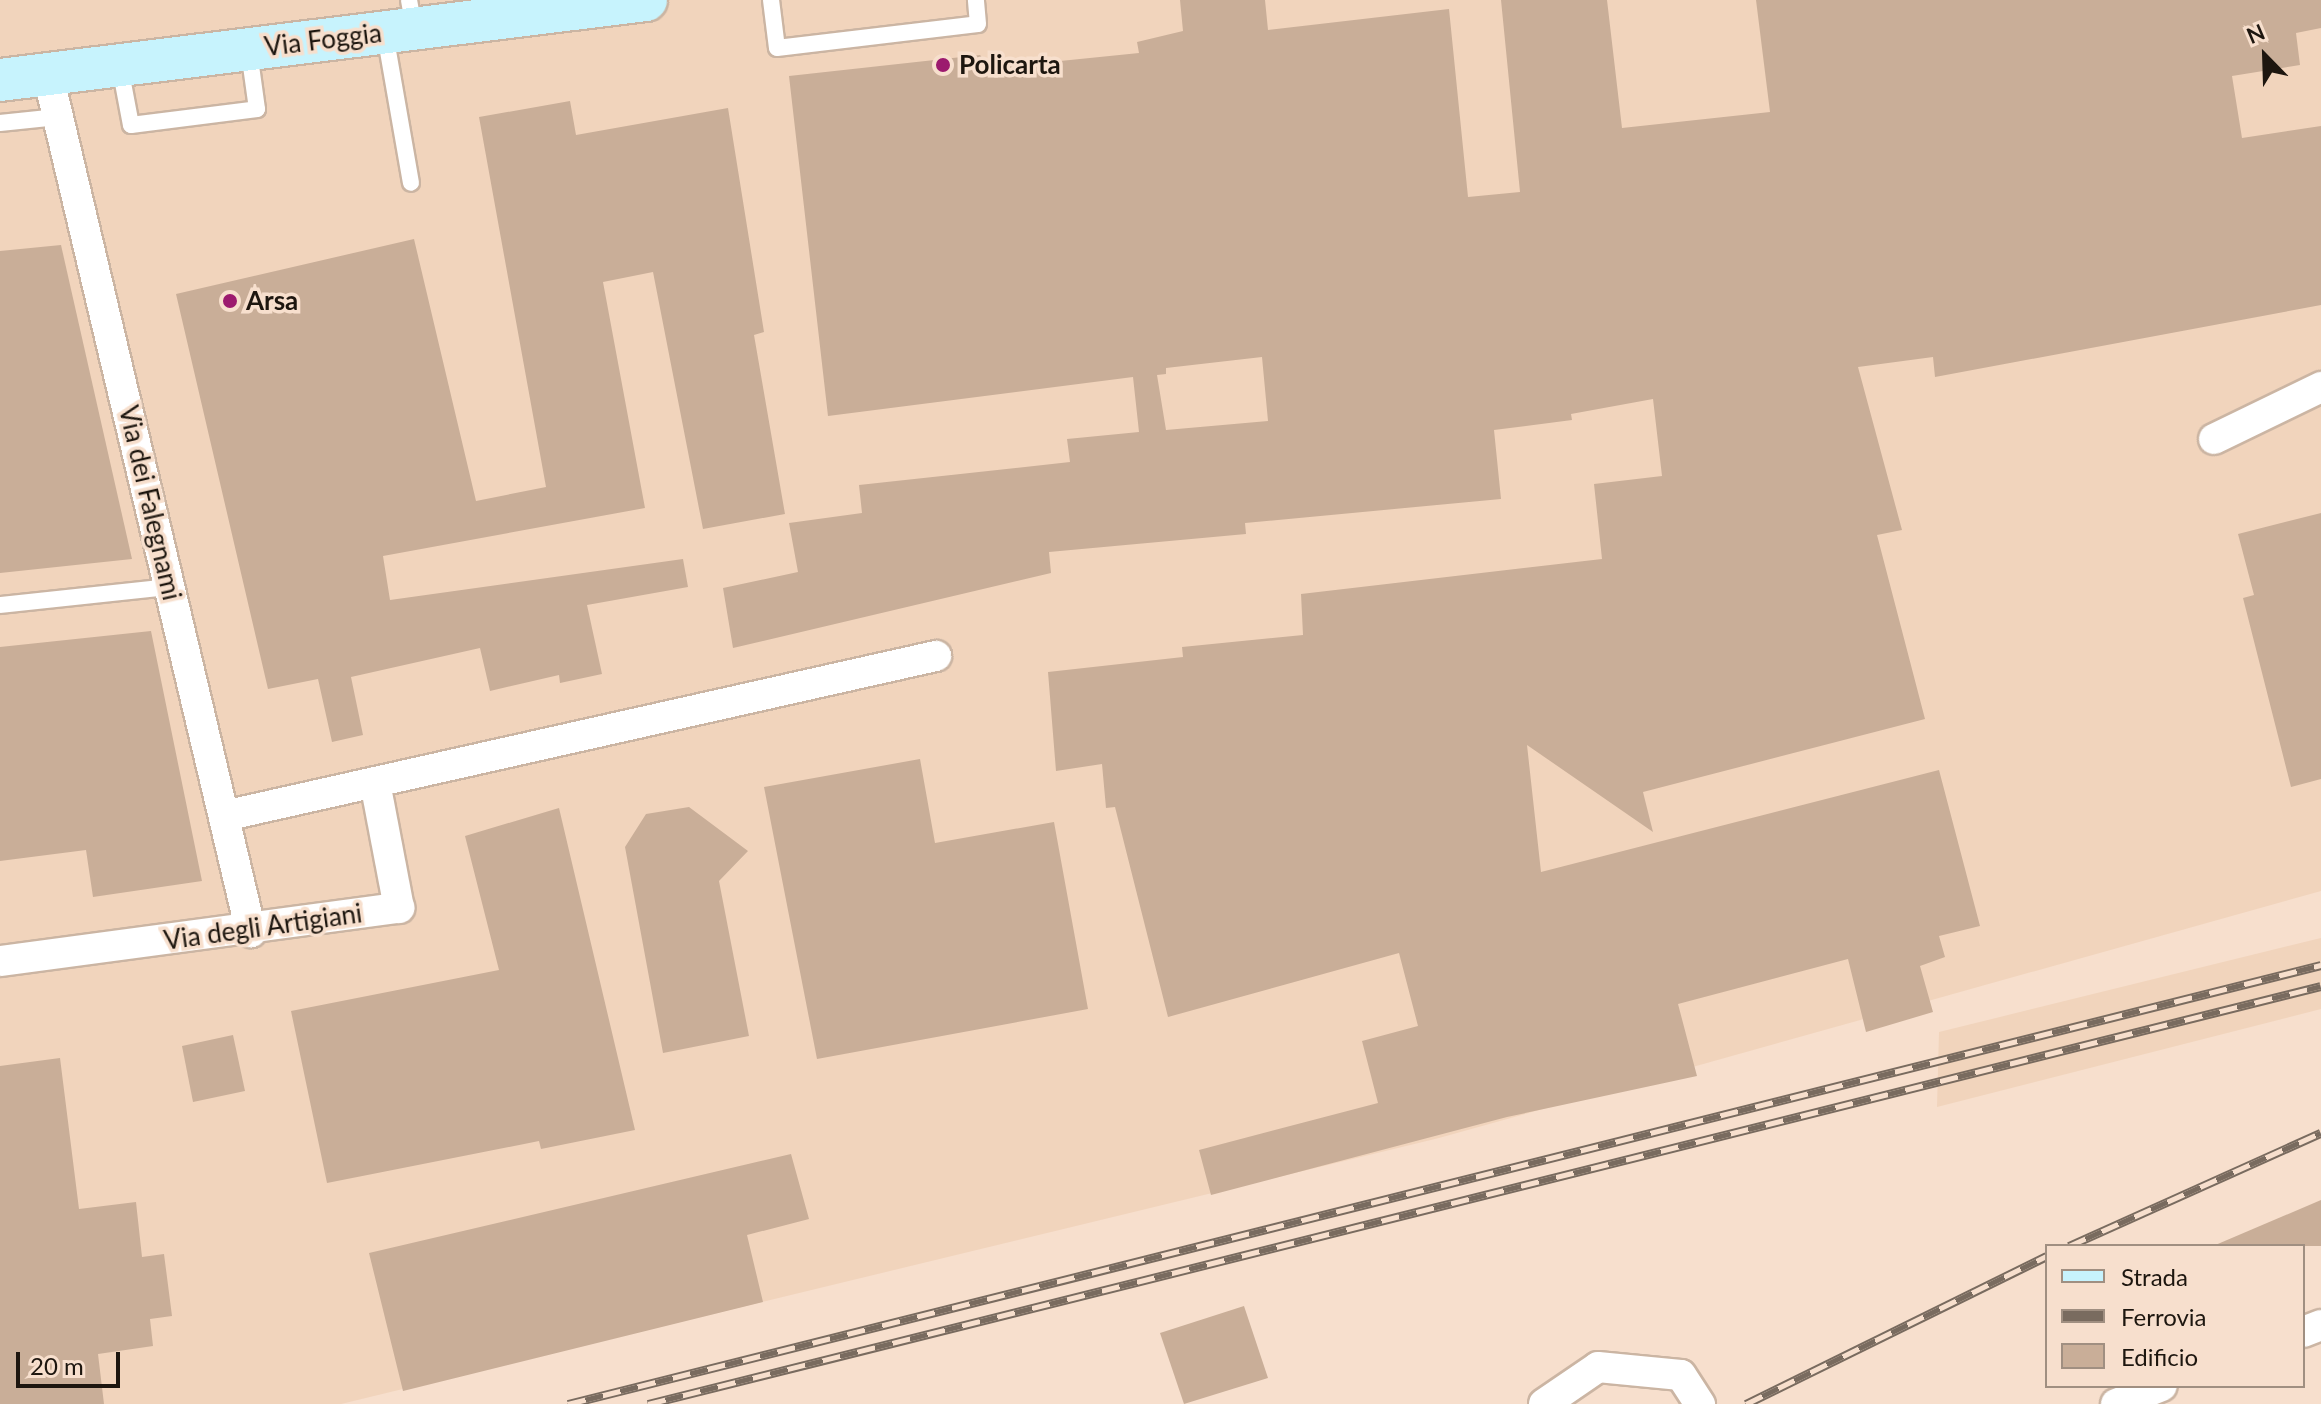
<!DOCTYPE html>
<style>
body{margin:0}
#map{position:relative;width:2321px;height:1404px;overflow:hidden;background:#f7dfcd;font-family:Lato,sans-serif}
div>[style]{position:absolute}
[style*='--x']{left:calc(var(--x)*1px);top:calc(var(--y)*1px);width:calc(var(--w)*1px);rotate:calc(var(--a)*1deg)}
.built>*{inset:0;background:#f1d4bc}
.building>*{inset:0;background:#c9ae98}
.roads{filter:drop-shadow(2px 0 #cbb5a3) drop-shadow(-2px 0 #cbb5a3) drop-shadow(0 2px #cbb5a3) drop-shadow(0 -2px #cbb5a3)}
.lane>*{height:16px;margin:-8px;padding:0 8px;transform-origin:8px;border-radius:8px;background:#fff}
.street>*{height:30px;margin:-15px;padding:0 15px;transform-origin:15px;border-radius:15px;background:#fff}
.secondary>*{height:42px;margin:-21px;padding:0 21px;transform-origin:21px;border-radius:21px;background:#c7f3fd}
.rail>*{height:9px;margin-top:-4.5px;transform-origin:0;background:repeating-linear-gradient(90deg,#f7dfcd 0 18px,#796b5f 0 36px);box-sizing:border-box;border-block:2px solid #796b5f}
.dots>*{width:22px;height:22px;translate:-50% -50%;box-sizing:border-box;border:4px solid #f7dfcd;border-radius:50%}
span{translate:-50% -50%;white-space:nowrap;text-align:center;line-height:1.15;-webkit-text-stroke:7px #f7dfcd;paint-order:stroke}
.street-label{font-size:26px;color:#1d160f}
.poi-label{font-size:26px;color:#1d160f;font-weight:700}
.left{translate:0 -50%;text-align:left}
.legend{position:absolute;left:2045px;top:1244px;width:260px;height:144px;box-sizing:border-box;background:#f7dfcd;border:2px solid #a08f81;margin:0;padding:10px 14px;list-style:none;font-size:24px;color:#1d160f}
.legend li{display:flex;align-items:center;gap:16px;height:40px}
.legend b{width:40px;border:2px solid #a08f81}
.north{position:absolute;left:2225px;top:16px;width:80px;height:80px;-webkit-text-stroke:6px #f7dfcd;paint-order:stroke;rotate:337deg;font-size:22px;font-weight:700;line-height:32px;text-align:center;color:#1d160f}
.north::after{content:'';display:block;margin:auto;width:28px;height:36px;background:#1d160f;clip-path:polygon(50% 0,100% 100%,50% 72%,0 100%)}
.scale{position:absolute;left:16px;top:1352px;width:104px;height:36px;box-sizing:border-box;border:4px solid #1d160f;border-top:0;padding-left:10px;font-size:24px;line-height:28px;white-space:nowrap;color:#1d160f;-webkit-text-stroke:6px #f7dfcd;paint-order:stroke}
</style>
<div id="map">
<div class="built">
<div style="clip-path:polygon(0 0,2321px 0,2321px 891px,1439px 1138px,341px 1404px,0 1404px)"></div>
<div style="clip-path:polygon(2321px 938px,2321px 1009px,1937px 1107px,1939px 1032px)"></div>
</div>
<div class="building">
<div style="clip-path:polygon(evenodd,1180px 0,1265px 0,1268px 30px,1449px 9px,1468px 197px,1520px 192px,1501px 0,1607px 0,1622px 128px,1770px 112px,1756px 0,2321px 0,2321px 28px,2296px 33px,2300px 65px,2232px 76px,2242px 138px,2321px 126px,2321px 305px,1935px 377px,1933px 357px,1858px 367px,1902px 530px,1877px 535px,1925px 719px,1643px 792px,1653px 832px,1527px 745px,1541px 872px,1939px 770px,1980px 926px,1939px 936px,1945px 957px,1920px 966px,1933px 1012px,1866px 1032px,1848px 959px,1678px 1004px,1697px 1076px,1507px 1117px,1211px 1195px,1199px 1150px,1378px 1103px,1362px 1041px,1418px 1026px,1399px 953px,1168px 1017px,1115px 807px,1106px 808px,1102px 764px,1056px 771px,1048px 672px,1183px 657px,1182px 647px,1303px 635px,1301px 594px,1602px 559px,1594px 484px,1662px 476px,1653px 399px,1571px 414px,1572px 420px,1494px 430px,1501px 499px,1245px 523px,1246px 534px,1049px 552px,1051px 573px,733px 648px,723px 588px,798px 572px,789px 523px,862px 513px,859px 485px,1070px 462px,1067px 439px,1139px 432px,1133px 377px,828px 416px,789px 76px,980px 55px,990px 68px,1139px 53px,1137px 42px,1183px 31px,1180px 0,1262px 357px,1268px 421px,1166px 430px,1157px 375px,1166px 374px,1166px 368px,1262px 357px)"></div>
<div style="clip-path:polygon(570px 101px,576px 135px,728px 108px,764px 332px,754px 335px,785px 514px,703px 529px,653px 272px,603px 282px,645px 508px,383px 556px,390px 600px,683px 559px,688px 587px,587px 605px,602px 674px,560px 683px,559px 675px,490px 691px,480px 648px,351px 677px,363px 735px,332px 742px,318px 679px,268px 689px,176px 294px,414px 239px,476px 501px,546px 487px,479px 117px)"></div>
<div style="clip-path:polygon(61px 245px,132px 559px,0 573px,0 251px)"></div>
<div style="clip-path:polygon(2321px 513px,2321px 779px,2291px 787px,2243px 598px,2254px 595px,2238px 534px)"></div>
<div style="clip-path:polygon(151px 631px,202px 881px,93px 897px,86px 850px,0 861px,0 647px)"></div>
<div style="clip-path:polygon(920px 759px,935px 843px,1054px 822px,1088px 1009px,817px 1059px,764px 787px)"></div>
<div style="clip-path:polygon(689px 807px,748px 851px,719px 881px,749px 1036px,663px 1053px,625px 847px,646px 814px)"></div>
<div style="clip-path:polygon(559px 808px,635px 1130px,541px 1149px,539px 1141px,327px 1183px,291px 1011px,499px 970px,465px 836px)"></div>
<div style="clip-path:polygon(233px 1035px,245px 1091px,193px 1102px,182px 1046px)"></div>
<div style="clip-path:polygon(60px 1058px,79px 1209px,136px 1202px,142px 1257px,164px 1254px,172px 1316px,150px 1319px,153px 1346px,98px 1354px,104px 1404px,0 1404px,0 1066px)"></div>
<div style="clip-path:polygon(791px 1154px,809px 1219px,747px 1235px,763px 1302px,403px 1391px,369px 1253px)"></div>
<div style="clip-path:polygon(2321px 1200px,2321px 1246px,2213px 1246px)"></div>
<div style="clip-path:polygon(1244px 1306px,1268px 1378px,1184px 1404px,1160px 1333px)"></div>
</div>
<div class="roads">
<div class="lane">
<div style="--x:409;--y:0;--w:27;--a:80"></div>
<div style="--x:771;--y:0;--w:48;--a:82.9"></div>
<div style="--x:777;--y:48;--w:202;--a:-6.8"></div>
<div style="--x:978;--y:24;--w:24;--a:-95"></div>
<div style="--x:385;--y:34;--w:151;--a:80.1"></div>
<div style="--x:120;--y:67;--w:59;--a:79.3"></div>
<div style="--x:131;--y:125;--w:127;--a:-7.2"></div>
<div style="--x:257;--y:109;--w:59;--a:-97.9"></div>
<div style="--x:0;--y:123;--w:58;--a:-5.9"></div>
<div style="--x:0;--y:605;--w:170;--a:-6.1"></div>
</div>
<div class="street">
<div style="--x:48;--y:75;--w:881;--a:76.67"></div>
<div style="--x:2214;--y:439;--w:119;--a:-25.9"></div>
<div style="--x:224;--y:816;--w:730;--a:-12.67"></div>
<div style="--x:0;--y:961;--w:403;--a:-7.6"></div>
<div style="--x:399;--y:908;--w:128;--a:-100.8"></div>
<div style="--x:2303;--y:1332;--w:19;--a:-21"></div>
<div style="--x:1544;--y:1404;--w:65;--a:-34.4"></div>
<div style="--x:1598;--y:1367;--w:83;--a:5.5"></div>
<div style="--x:1681;--y:1375;--w:35;--a:57"></div>
<div style="--x:2116;--y:1404;--w:49;--a:-21.4"></div>
</div>
<div class="secondary">
<div style="--x:0;--y:80;--w:651;--a:-7.06"></div>
</div>
</div>
<div class="rail">
<div style="--x:2069;--y:1246;--w:276;--a:-24.2"></div>
<div style="--x:568;--y:1404;--w:1807;--a:-14.06"></div>
<div style="--x:648;--y:1404;--w:1724;--a:-14.03"></div>
<div style="--x:1746;--y:1404;--w:335;--a:-26.2"></div>
</div>
<div class="dots">
<div style="left:943px;top:65px;background:#9c1a6e"></div>
<div style="left:230px;top:301px;background:#9c1a6e"></div>
</div>
<div class="street-label">
<span style="left:323px;top:40px;rotate:-7deg">Via Foggia</span>
<span style="left:150px;top:503px;rotate:77deg">Via dei Falegnami</span>
<span style="left:263px;top:927px;rotate:-8deg">Via degli Artigiani</span>
</div>
<div class="poi-label">
<span class="left" style="left:959px;top:65px">Policarta</span>
<span class="left" style="left:246px;top:301px">Arsa</span>
</div>
<ul class="legend">
<li><b style="height:10px;background:#c7f3fd"></b>Strada</li>
<li><b style="height:10px;background:#796b5f"></b>Ferrovia</li>
<li><b style="height:22px;background:#c9ae98"></b>Edificio</li>
</ul>
<div class="north">N</div>
<div class="scale">20 m</div>
</div>
